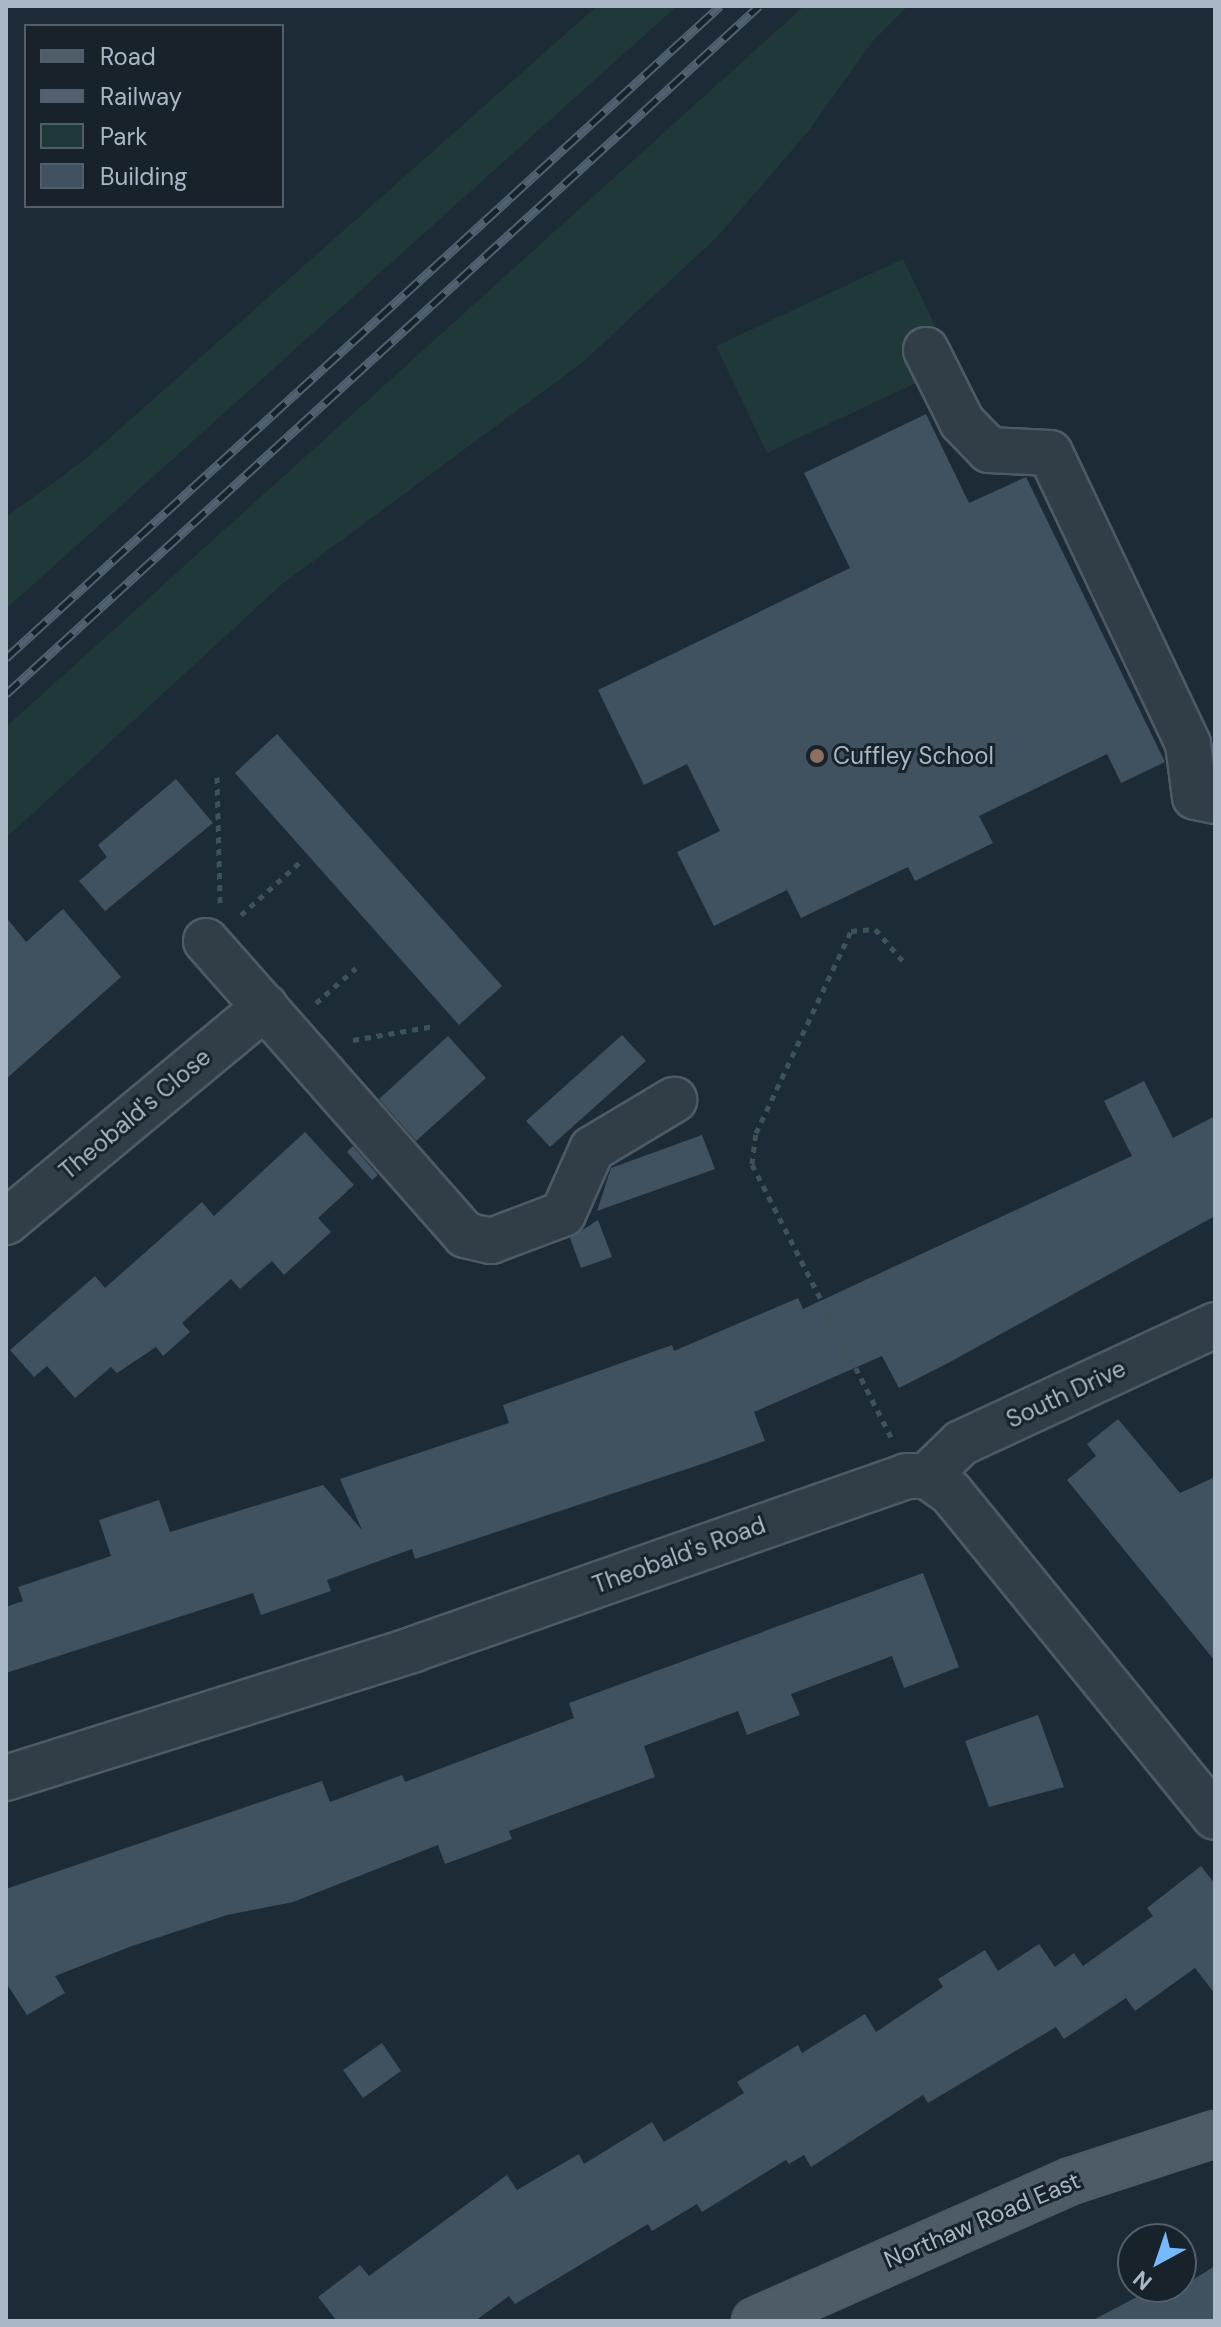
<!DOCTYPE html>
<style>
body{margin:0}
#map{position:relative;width:1221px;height:2327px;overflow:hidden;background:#1d2b37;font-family:"DM Sans",sans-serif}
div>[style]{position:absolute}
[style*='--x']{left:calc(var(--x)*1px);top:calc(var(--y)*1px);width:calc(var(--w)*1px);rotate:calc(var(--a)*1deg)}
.green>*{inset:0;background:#1f3838}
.building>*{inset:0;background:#40515f}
.path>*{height:5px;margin-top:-2.5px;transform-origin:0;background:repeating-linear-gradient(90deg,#3c5455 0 6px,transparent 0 12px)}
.roads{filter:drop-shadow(2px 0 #4e5a66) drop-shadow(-2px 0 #4e5a66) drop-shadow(0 2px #4e5a66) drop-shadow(0 -2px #4e5a66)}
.minor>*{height:44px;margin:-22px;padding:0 22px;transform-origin:22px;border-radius:22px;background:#313d47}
.major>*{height:44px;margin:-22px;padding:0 22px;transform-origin:22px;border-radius:22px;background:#4e5c68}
.rail>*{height:9px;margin-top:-4.5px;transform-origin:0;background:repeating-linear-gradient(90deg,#17222b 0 18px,#52616f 0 36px);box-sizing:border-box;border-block:2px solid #52616f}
.dots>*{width:22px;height:22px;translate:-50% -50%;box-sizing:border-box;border:4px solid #17222b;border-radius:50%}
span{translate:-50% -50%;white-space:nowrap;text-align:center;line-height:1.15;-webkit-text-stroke:6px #17222b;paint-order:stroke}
.poi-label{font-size:24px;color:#aab7c5}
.left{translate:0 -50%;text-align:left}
.street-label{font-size:24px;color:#aab7c5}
.frame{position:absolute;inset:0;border:8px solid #aab7c5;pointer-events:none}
.legend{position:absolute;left:24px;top:24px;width:260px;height:184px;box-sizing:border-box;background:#17222b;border:2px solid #525e69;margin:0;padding:10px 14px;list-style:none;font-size:24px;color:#aab7c5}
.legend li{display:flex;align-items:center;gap:16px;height:40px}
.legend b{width:40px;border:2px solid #525e69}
.north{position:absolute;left:1117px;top:2223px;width:80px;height:80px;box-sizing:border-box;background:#17222b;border:2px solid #525e69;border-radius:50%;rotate:220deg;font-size:22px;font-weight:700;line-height:32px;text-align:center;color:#aab7c5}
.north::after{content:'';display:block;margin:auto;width:28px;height:36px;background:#75baff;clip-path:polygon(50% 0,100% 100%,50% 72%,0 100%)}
</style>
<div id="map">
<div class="green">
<div style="clip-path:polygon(597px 6px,677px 6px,6px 609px,6px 517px,87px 458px)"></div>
<div style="clip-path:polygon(804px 6px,908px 6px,873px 41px,807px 133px,717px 237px,583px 362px,282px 584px,6px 838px,6px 727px)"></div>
<div style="clip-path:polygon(903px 259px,954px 365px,767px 453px,716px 346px)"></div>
</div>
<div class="building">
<div style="clip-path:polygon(926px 414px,969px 503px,1026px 477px,1165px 762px,1121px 783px,1107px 754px,979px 816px,993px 843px,915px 881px,908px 867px,801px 918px,787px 890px,714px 926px,677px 852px,720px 831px,687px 764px,644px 785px,598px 690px,850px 568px,804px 473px)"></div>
<div style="clip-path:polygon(277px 734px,502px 986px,459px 1025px,235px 773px)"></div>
<div style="clip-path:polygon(176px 779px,213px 823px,105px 911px,79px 881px,107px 857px,98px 845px)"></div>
<div style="clip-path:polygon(63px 909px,121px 977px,6px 1079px,6px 917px,26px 942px)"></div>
<div style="clip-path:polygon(622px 1035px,646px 1061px,550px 1147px,526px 1121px)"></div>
<div style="clip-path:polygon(448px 1036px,486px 1078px,416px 1141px,379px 1099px)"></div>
<div style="clip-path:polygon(1144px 1081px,1173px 1138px,1215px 1116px,1215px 1216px,950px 1362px,899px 1388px,882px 1356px,754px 1412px,765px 1441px,705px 1463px,415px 1559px,412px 1549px,327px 1580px,331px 1591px,261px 1615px,253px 1593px,6px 1673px,6px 1607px,23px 1601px,18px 1587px,111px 1556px,99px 1520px,159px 1500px,170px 1532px,323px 1485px,362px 1530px,340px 1479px,509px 1423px,503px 1405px,672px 1345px,674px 1351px,798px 1298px,803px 1309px,1132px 1156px,1104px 1101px)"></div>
<div style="clip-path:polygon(305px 1132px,354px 1185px,318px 1218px,331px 1232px,284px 1275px,272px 1261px,240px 1289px,231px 1279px,182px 1323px,190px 1332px,163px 1356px,156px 1347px,117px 1373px,111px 1367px,75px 1398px,47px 1366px,34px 1377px,10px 1350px,95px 1276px,105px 1288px,202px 1202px,214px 1216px)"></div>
<div style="clip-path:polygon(702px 1135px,715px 1169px,597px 1211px,611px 1168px)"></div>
<div style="clip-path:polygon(353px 1146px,378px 1175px,372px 1180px,347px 1152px)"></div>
<div style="clip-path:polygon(598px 1220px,612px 1257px,581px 1268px,570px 1238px)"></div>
<div style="clip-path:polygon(1118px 1419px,1180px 1493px,1215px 1477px,1215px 1661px,1067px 1480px,1096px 1456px,1087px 1444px)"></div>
<div style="clip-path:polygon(923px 1573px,959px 1667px,904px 1688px,892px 1656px,791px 1694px,800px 1715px,747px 1735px,738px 1711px,644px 1746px,655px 1777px,509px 1831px,512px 1839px,445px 1864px,438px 1845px,293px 1902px,227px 1915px,132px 1946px,55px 1976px,65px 1993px,27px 2015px,6px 1983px,6px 1889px,322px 1781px,330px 1802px,402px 1775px,405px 1782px,574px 1718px,569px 1703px)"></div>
<div style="clip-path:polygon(1038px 1715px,1064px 1787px,989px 1807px,965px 1741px)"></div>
<div style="clip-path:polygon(1201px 1866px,1215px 1884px,1215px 1994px,1195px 1968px,1135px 2011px,1126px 1998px,1064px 2039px,1056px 2027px,928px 2103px,923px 2095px,811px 2167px,804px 2155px,789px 2164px,786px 2160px,702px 2212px,697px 2204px,652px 2231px,648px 2224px,515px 2304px,509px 2296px,475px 2321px,337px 2321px,318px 2297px,360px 2265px,369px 2276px,507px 2175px,517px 2190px,579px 2154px,584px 2164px,652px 2122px,664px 2142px,744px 2093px,737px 2082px,798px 2045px,802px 2053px,865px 2014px,876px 2032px,943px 1987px,938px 1979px,985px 1950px,998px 1971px,1039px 1944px,1055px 1967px,1074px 1953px,1083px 1966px,1153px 1916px,1147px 1908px)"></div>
<div style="clip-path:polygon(382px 2043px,401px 2071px,363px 2098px,343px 2070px)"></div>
<div style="clip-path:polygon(1215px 2266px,1215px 2321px,1091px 2321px,1156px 2287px,1181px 2287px)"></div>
</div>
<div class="path">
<div style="--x:217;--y:777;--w:126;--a:88.6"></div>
<div style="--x:241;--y:915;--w:79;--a:-41.9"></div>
<div style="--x:316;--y:1003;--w:53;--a:-41.2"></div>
<div style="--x:353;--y:1040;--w:82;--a:-9.8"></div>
<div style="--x:891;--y:1437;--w:306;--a:-117"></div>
<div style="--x:752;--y:1164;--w:31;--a:-83"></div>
<div style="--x:756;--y:1133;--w:223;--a:-64.8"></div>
<div style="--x:851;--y:931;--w:24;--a:-5"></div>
<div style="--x:875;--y:929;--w:43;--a:48.8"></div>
</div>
<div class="roads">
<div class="minor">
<div style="--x:926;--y:350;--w:80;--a:63.4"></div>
<div style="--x:962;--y:422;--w:39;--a:46"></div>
<div style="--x:989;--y:450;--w:61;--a:2.8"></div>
<div style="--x:1050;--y:453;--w:322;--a:64.6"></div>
<div style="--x:1188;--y:744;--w:53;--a:82.5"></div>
<div style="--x:1195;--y:797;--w:20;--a:11"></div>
<div style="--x:206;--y:941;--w:392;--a:48.6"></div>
<div style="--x:465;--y:1235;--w:27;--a:13"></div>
<div style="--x:491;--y:1241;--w:77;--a:-20.6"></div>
<div style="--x:563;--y:1214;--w:71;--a:-66"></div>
<div style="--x:592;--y:1149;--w:96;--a:-30.9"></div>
<div style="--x:6;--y:1222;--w:337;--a:-39.7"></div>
<div style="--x:927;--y:1476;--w:47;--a:-44.1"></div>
<div style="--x:961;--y:1443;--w:280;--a:-24.9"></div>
<div style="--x:6;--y:1778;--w:428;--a:-17.5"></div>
<div style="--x:414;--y:1649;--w:522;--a:-19.34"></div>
<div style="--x:907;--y:1476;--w:20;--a:0"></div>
<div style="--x:927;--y:1476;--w:29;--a:35"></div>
<div style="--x:951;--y:1493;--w:418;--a:50.8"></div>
</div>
<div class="major">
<div style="--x:755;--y:2321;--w:346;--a:-23.9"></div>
<div style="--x:1071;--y:2181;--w:151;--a:-18.1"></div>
</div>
</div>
<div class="rail">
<div style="--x:6;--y:658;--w:967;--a:-42.4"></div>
<div style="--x:6;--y:694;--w:1020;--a:-42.42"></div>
</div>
<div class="dots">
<div style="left:817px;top:756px;background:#8d6e63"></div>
</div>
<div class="poi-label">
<span class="left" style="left:833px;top:756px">Cuffley School</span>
</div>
<div class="street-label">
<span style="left:135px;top:1114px;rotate:-40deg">Theobald's Close</span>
<span style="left:1066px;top:1394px;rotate:-25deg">South Drive</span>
<span style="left:679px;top:1555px;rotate:-20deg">Theobald's Road</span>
<span style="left:982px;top:2220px;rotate:-23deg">Northaw Road East</span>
</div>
<div class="frame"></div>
<ul class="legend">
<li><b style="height:10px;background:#4e5c68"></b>Road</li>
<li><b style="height:10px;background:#52616f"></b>Railway</li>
<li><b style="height:22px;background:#1f3838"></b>Park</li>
<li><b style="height:22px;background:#40515f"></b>Building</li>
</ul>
<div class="north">N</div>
</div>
